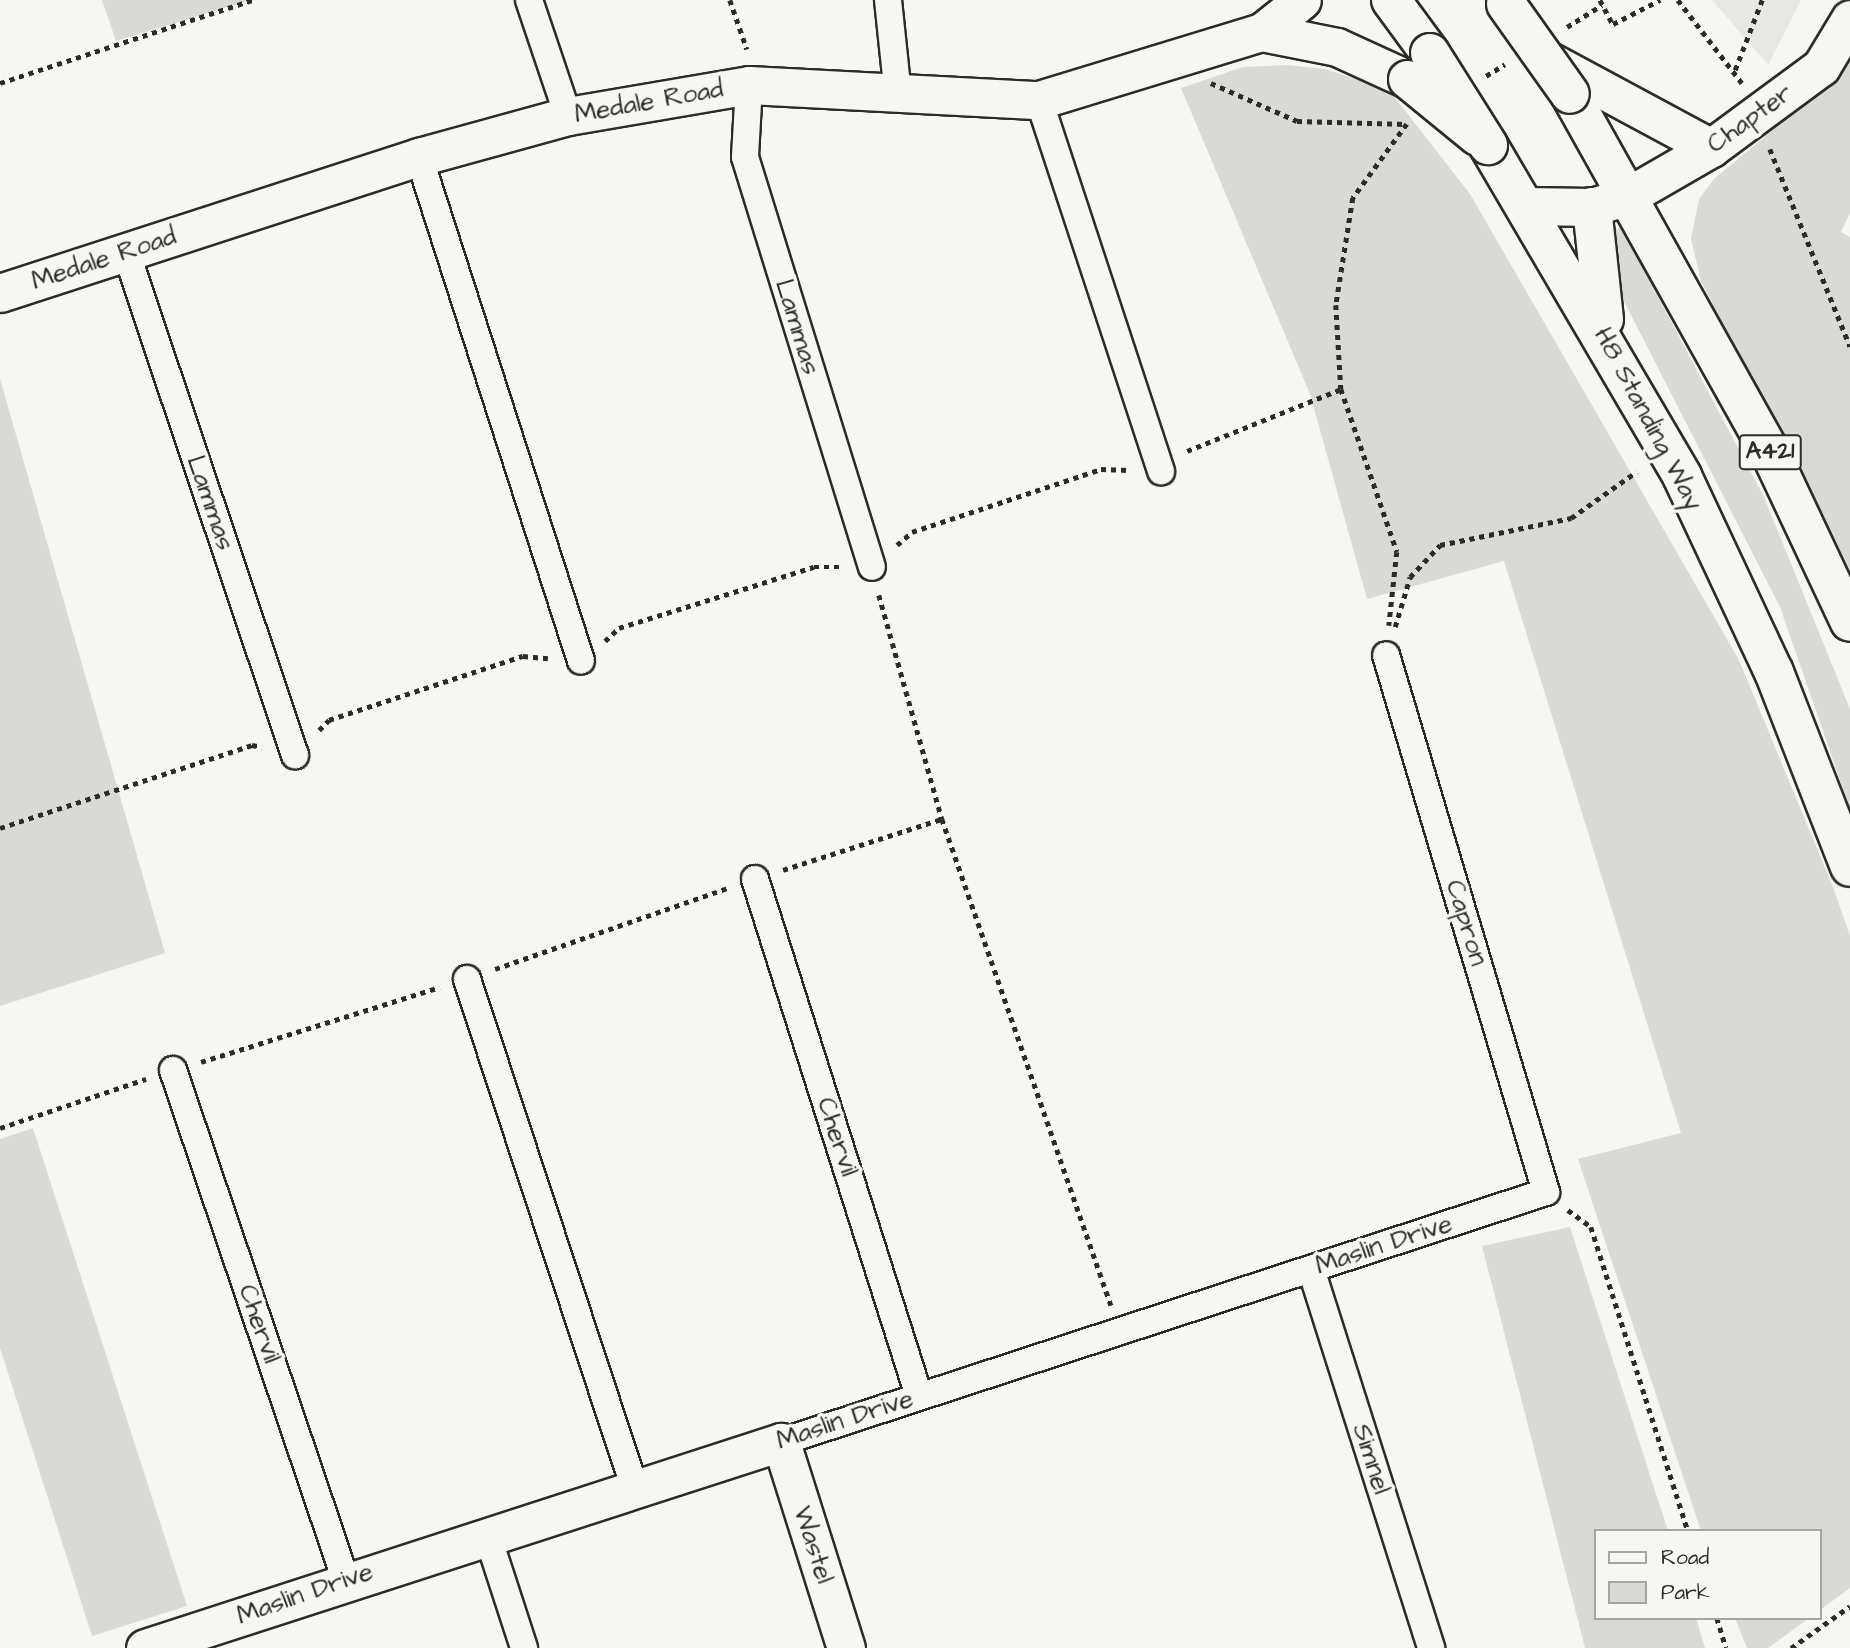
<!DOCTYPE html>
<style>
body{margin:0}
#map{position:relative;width:1850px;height:1648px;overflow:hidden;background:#f6f6f2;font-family:"Architects Daughter",sans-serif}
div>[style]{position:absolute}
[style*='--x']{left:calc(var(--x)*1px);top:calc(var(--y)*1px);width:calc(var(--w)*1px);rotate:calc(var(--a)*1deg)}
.built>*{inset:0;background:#e7e7e3}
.green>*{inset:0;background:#d9d9d5}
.path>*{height:4.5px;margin-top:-2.25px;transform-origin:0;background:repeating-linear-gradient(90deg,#2b2b2b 0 5px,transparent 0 10px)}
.roads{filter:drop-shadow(2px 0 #2b2b2b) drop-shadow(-2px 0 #2b2b2b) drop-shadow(0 2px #2b2b2b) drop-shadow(0 -2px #2b2b2b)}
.street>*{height:26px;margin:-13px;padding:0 13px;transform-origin:13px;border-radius:13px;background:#f6f6f2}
.secondary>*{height:37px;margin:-18.5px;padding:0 18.5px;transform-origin:18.5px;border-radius:18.5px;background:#f6f6f2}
.highway>*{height:38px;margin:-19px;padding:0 19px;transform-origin:19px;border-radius:19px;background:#f6f6f2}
.bridges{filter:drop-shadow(2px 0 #2b2b2b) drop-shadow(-2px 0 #2b2b2b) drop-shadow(0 2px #2b2b2b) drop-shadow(0 -2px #2b2b2b)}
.secondary-bridge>*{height:37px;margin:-18.5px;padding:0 18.5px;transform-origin:18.5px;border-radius:18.5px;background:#f6f6f2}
.highway-bridge>*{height:38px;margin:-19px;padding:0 19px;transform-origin:19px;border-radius:19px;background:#f6f6f2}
span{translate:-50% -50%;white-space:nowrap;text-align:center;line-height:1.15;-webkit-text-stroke:7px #f6f6f2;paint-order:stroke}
.shield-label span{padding:2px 5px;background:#f6f6f2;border:2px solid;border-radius:5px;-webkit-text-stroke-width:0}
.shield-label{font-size:24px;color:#2b2b2b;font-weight:700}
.street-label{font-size:26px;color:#2b2b2b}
.legend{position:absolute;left:1594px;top:1529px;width:228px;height:91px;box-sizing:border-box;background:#f6f6f2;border:2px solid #a5a5a2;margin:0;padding:9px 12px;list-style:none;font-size:21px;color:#2b2b2b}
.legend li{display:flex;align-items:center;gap:14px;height:35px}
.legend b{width:35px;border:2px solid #a5a5a2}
</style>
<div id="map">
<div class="built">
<div style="clip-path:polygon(1712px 0,1801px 0,1768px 65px)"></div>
</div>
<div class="green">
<div style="clip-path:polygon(102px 0,251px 0,116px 41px)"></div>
<div style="clip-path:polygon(1850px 57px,1850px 213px,1841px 232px,1850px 237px,1850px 593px,1800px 477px,1701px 281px,1691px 239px,1699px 199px,1714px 179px,1815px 95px)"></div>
<div style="clip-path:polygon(1287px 65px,1325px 69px,1389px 90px,1470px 194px,1739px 660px,1833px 887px,1850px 936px,1850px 1588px,1820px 1610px,1820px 1531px,1701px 1531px,1578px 1159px,1681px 1133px,1504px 561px,1367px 599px,1310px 394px,1181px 88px,1243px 67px)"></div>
<div style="clip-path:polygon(1621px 227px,1764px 497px,1850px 709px,1850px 809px,1780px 607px,1606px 266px,1614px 231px)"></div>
<div style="clip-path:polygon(0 379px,165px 953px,0 1006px)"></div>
<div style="clip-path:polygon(33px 1128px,187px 1606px,92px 1636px,0 1348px,0 1139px)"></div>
<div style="clip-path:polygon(1570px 1227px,1668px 1531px,1596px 1531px,1596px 1618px,1696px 1618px,1705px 1648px,1585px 1648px,1482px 1246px)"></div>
<div style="clip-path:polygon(1735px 1618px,1809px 1618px,1768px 1648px,1747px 1648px)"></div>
</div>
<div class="path">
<div style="--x:730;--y:0;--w:52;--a:70.9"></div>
<div style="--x:1600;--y:0;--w:27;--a:62"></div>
<div style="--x:1613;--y:24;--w:53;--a:-27.1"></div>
<div style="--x:1678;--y:0;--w:105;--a:52.4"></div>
<div style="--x:1567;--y:27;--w:41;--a:-32.2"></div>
<div style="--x:1735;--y:70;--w:75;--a:-68.9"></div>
<div style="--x:1486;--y:76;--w:22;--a:-32"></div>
<div style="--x:0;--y:83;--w:266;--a:-18.2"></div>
<div style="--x:1211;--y:83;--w:94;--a:23.8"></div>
<div style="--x:1297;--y:121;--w:110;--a:1.6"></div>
<div style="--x:1407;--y:124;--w:92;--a:126.1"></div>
<div style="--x:1353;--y:198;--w:108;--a:99"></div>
<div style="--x:1336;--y:305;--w:84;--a:86.6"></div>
<div style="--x:1341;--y:389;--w:172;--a:71"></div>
<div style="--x:1397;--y:552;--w:74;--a:96.2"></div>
<div style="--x:1770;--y:149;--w:213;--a:67.9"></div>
<div style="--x:1187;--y:451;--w:166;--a:-21.9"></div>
<div style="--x:897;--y:545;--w:20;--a:-41"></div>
<div style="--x:912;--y:532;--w:199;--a:-18.4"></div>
<div style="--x:1101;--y:469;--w:28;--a:2"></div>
<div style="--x:879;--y:595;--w:233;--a:74.3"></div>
<div style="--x:942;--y:819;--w:515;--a:70.83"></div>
<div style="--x:1395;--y:627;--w:52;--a:-73.3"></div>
<div style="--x:1410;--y:577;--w:44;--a:-46.8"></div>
<div style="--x:1440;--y:545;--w:134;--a:-11.6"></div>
<div style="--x:1571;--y:518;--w:80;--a:-35.3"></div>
<div style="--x:605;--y:641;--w:19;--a:-43"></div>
<div style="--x:619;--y:628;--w:204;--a:-17.4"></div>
<div style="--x:814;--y:567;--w:27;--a:0"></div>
<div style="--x:319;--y:730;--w:14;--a:-45"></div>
<div style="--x:329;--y:720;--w:204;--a:-18.3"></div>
<div style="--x:523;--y:656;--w:25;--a:5"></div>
<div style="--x:0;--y:828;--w:265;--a:-18.2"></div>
<div style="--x:252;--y:745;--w:10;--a:11"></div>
<div style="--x:783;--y:870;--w:167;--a:-17.8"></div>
<div style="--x:495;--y:969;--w:247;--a:-19.2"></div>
<div style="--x:201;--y:1062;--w:250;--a:-17.4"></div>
<div style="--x:0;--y:1128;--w:154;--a:-18.6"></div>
<div style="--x:1568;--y:1210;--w:29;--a:36"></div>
<div style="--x:1591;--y:1227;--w:319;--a:72.3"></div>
<div style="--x:1717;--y:1618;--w:31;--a:73"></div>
<div style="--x:1791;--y:1648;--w:72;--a:-35.4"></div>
</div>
<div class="roads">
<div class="street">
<div style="--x:529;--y:0;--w:122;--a:71.4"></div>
<div style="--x:888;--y:0;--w:96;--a:84"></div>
<div style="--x:749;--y:85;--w:72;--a:93.2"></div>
<div style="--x:745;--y:157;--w:429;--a:72.8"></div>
<div style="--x:1039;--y:100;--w:391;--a:71.8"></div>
<div style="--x:419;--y:157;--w:529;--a:72.18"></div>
<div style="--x:126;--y:252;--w:531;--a:71.43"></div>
<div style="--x:755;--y:879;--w:542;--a:72.4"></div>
<div style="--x:467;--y:979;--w:534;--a:71.77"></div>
<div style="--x:173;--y:1070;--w:536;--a:71.29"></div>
<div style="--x:1311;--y:1269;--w:398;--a:72.4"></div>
<div style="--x:781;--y:1442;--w:805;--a:-18.1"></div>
<div style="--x:1546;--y:1192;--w:560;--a:-106.59"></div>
<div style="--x:488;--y:1537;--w:117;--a:72"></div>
</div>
<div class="secondary">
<div style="--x:1262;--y:32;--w:76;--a:11.3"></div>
<div style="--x:1337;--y:47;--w:77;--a:24.6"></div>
<div style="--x:1544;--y:58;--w:190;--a:28.3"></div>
<div style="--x:1527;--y:206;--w:65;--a:0.9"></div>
<div style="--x:1592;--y:207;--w:38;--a:-17"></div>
<div style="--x:1628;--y:196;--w:96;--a:-30"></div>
<div style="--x:1711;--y:148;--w:137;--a:-36.4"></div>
<div style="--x:1821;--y:67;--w:56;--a:-58.9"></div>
<div style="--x:0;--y:293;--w:441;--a:-18"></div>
<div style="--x:419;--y:157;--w:155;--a:-15.4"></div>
<div style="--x:568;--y:116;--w:184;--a:-9.7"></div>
<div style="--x:749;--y:85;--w:290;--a:3"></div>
<div style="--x:1039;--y:100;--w:233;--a:-17"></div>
<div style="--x:1262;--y:32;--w:51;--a:-38.7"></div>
<div style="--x:145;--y:1648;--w:669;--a:-17.95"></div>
<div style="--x:781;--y:1442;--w:216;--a:72.5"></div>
</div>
<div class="highway">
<div style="--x:1391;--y:0;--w:66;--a:53.7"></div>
<div style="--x:1570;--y:94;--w:406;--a:60.8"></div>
<div style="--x:1768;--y:448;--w:192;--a:64.8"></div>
<div style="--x:1488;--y:145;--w:384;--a:59.6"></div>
<div style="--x:1682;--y:476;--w:217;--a:64.9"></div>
<div style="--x:1774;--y:672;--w:209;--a:68.7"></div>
<div style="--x:1592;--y:207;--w:113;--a:83.9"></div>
</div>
</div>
<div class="bridges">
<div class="secondary-bridge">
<div style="--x:1407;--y:79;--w:90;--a:39.2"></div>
</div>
<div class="highway-bridge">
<div style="--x:1506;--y:4;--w:110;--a:54.6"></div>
<div style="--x:1430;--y:53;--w:109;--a:57.8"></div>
</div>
</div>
<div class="shield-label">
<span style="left:1770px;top:452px">A421</span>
</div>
<div class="street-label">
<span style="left:649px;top:102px;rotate:-10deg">Medale Road</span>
<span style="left:1750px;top:119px;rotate:-36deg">Chapter</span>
<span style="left:104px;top:259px;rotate:-18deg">Medale Road</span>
<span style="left:797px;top:327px;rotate:73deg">Lammas</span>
<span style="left:1648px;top:419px;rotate:62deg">H8 Standing Way</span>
<span style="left:210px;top:503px;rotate:71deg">Lammas</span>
<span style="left:1466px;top:923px;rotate:73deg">Capron</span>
<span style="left:837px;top:1137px;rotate:72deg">Chervil</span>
<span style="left:1384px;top:1245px;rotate:-18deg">Maslin Drive</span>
<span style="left:259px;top:1324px;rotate:71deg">Chervil</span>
<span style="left:845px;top:1420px;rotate:-18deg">Maslin Drive</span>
<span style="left:1371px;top:1459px;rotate:72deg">Simnel</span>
<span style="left:813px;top:1545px;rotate:72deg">Wastel</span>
<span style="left:305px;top:1594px;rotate:-19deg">Maslin Drive</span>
</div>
<ul class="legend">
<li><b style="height:9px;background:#f6f6f2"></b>Road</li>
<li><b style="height:19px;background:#d9d9d5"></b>Park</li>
</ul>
</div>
